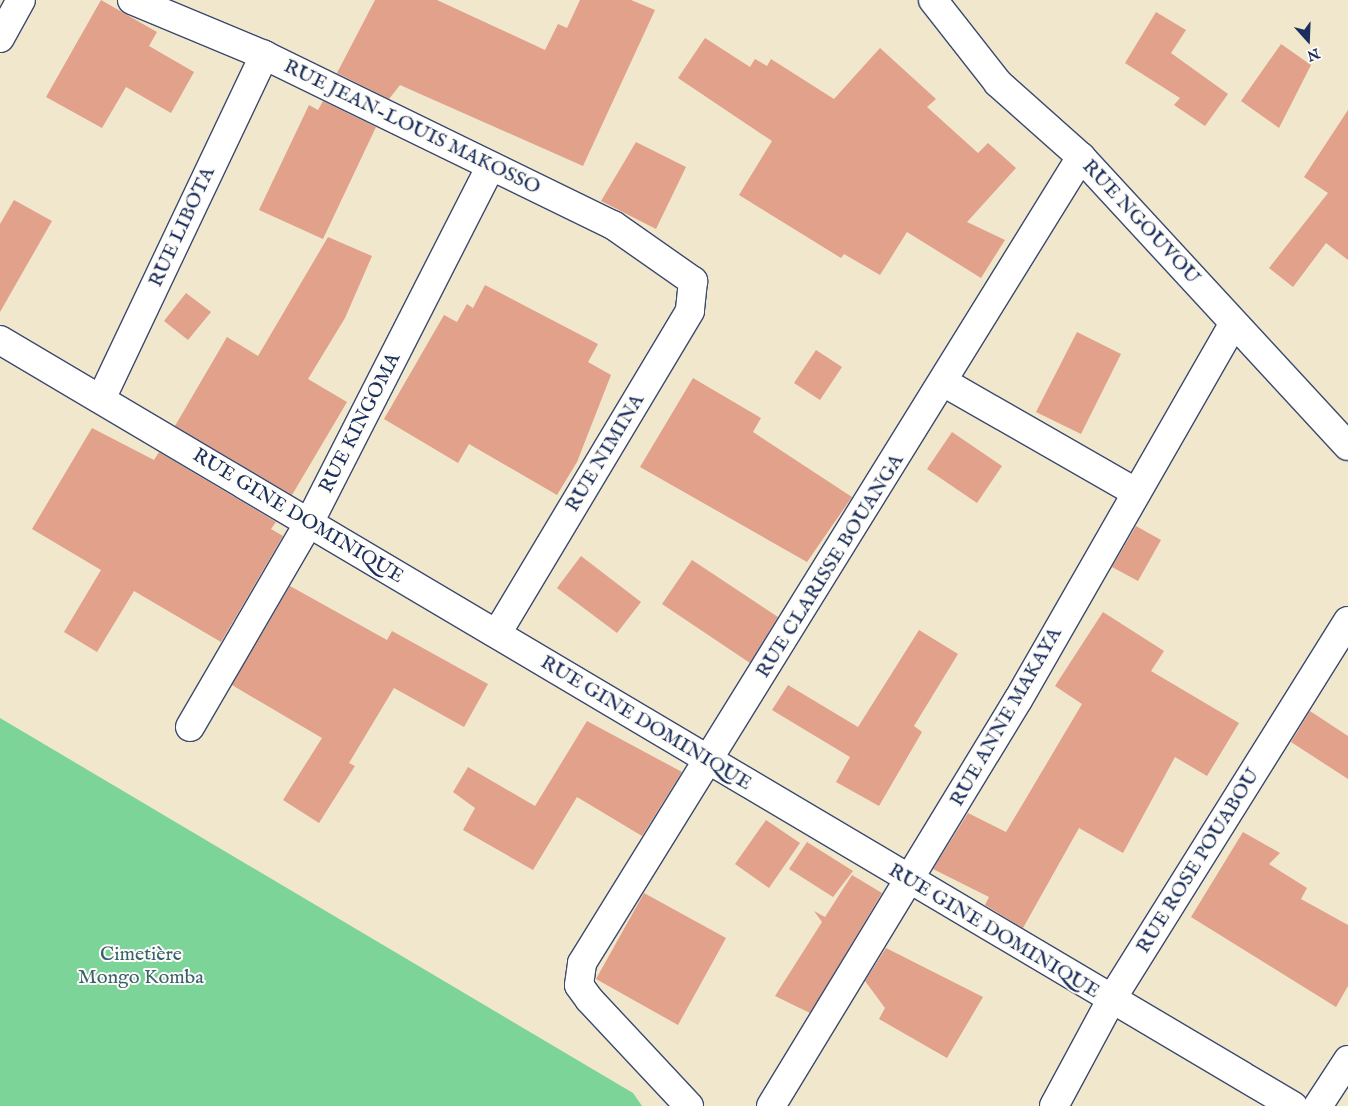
<!DOCTYPE html>
<meta charset="utf-8">
<style>
body{margin:0}
#map{position:relative;width:1348px;height:1106px;overflow:hidden;background:#f1e7cd;font-family:"IM FELL English",serif}
div>[style]{position:absolute}
[style*='--x']{left:calc(var(--x)*1px);top:calc(var(--y)*1px);width:calc(var(--w)*1px);rotate:calc(var(--a)*1deg)}
.green>*{inset:0;background:#7cd498}
.building>*{inset:0;background:#e1a18b}
.roads{filter:drop-shadow(1px 0 #3b4b6f) drop-shadow(-1px 0 #3b4b6f) drop-shadow(0 1px #3b4b6f) drop-shadow(0 -1px #3b4b6f)}
.street>*{height:28px;margin:-14px;padding:0 14px;transform-origin:14px;border-radius:14px;background:#fff}
span{translate:-50% -50%;white-space:nowrap;text-align:center;line-height:1.15;-webkit-text-stroke:4px #fdfcf7;paint-order:stroke}
.street-label{font-size:20px;color:#1b2f5e}
.park-label{font-size:20px;color:#38616f}
.north{position:absolute;left:1283px;top:15px;width:50px;height:50px;-webkit-text-stroke:4px #fdfcf7;paint-order:stroke;rotate:160deg;font-size:14px;font-weight:700;line-height:20px;text-align:center;color:#1b2f5e}
.north::after{content:'';display:block;margin:auto;width:18px;height:22px;background:#1b2f5e;clip-path:polygon(50% 0,100% 100%,50% 72%,0 100%)}
</style>
<div id="map">
<div class="green">
<div style="clip-path:polygon(0 718px,633px 1093px,642px 1106px,0 1106px)"></div>
</div>
<div class="building">
<div style="clip-path:polygon(101px 0,157px 32px,149px 46px,194px 72px,171px 113px,126px 87px,102px 128px,46px 97px)"></div>
<div style="clip-path:polygon(375px 0,437px 0,545px 50px,558px 24px,567px 28px,580px 0,631px 0,655px 10px,583px 166px,400px 85px,389px 99px,337px 73px)"></div>
<div style="clip-path:polygon(1156px 12px,1186px 30px,1171px 53px,1228px 94px,1205px 126px,1174px 105px,1180px 98px,1125px 63px)"></div>
<div style="clip-path:polygon(705px 38px,750px 67px,755px 59px,767px 66px,771px 59px,834px 99px,880px 48px,936px 99px,927px 107px,978px 153px,988px 143px,1016px 168px,967px 222px,1005px 240px,981px 278px,907px 232px,880px 275px,844px 254px,841px 258px,739px 195px,772px 141px,678px 78px)"></div>
<div style="clip-path:polygon(1281px 44px,1311px 65px,1279px 128px,1241px 101px)"></div>
<div style="clip-path:polygon(323px 101px,376px 127px,323px 239px,259px 210px,309px 105px,318px 110px)"></div>
<div style="clip-path:polygon(1348px 110px,1348px 260px,1326px 243px,1293px 287px,1269px 268px,1328px 193px,1304px 177px)"></div>
<div style="clip-path:polygon(636px 142px,686px 167px,656px 229px,601px 201px)"></div>
<div style="clip-path:polygon(14px 200px,52px 221px,0 312px,0 224px)"></div>
<div style="clip-path:polygon(328px 237px,372px 256px,345px 318px,308px 379px,347px 402px,292px 495px,175px 426px,227px 337px,258px 356px)"></div>
<div style="clip-path:polygon(485px 285px,598px 344px,588px 362px,611px 375px,577px 462px,557px 495px,469px 444px,458px 463px,384px 419px,444px 315px,457px 322px,467px 304px,473px 308px)"></div>
<div style="clip-path:polygon(186px 293px,211px 312px,188px 340px,164px 321px)"></div>
<div style="clip-path:polygon(1077px 332px,1121px 354px,1081px 434px,1036px 412px)"></div>
<div style="clip-path:polygon(816px 350px,842px 367px,820px 400px,794px 383px)"></div>
<div style="clip-path:polygon(693px 378px,761px 418px,753px 432px,852px 497px,807px 562px,640px 467px)"></div>
<div style="clip-path:polygon(92px 428px,154px 460px,159px 452px,276px 522px,271px 529px,283px 536px,221px 642px,134px 591px,97px 652px,64px 632px,101px 570px,32px 529px)"></div>
<div style="clip-path:polygon(952px 432px,1002px 466px,977px 503px,927px 469px)"></div>
<div style="clip-path:polygon(1136px 526px,1161px 540px,1138px 581px,1112px 567px)"></div>
<div style="clip-path:polygon(581px 556px,641px 602px,617px 633px,557px 588px)"></div>
<div style="clip-path:polygon(692px 560px,778px 617px,750px 663px,662px 604px)"></div>
<div style="clip-path:polygon(290px 586px,387px 640px,392px 631px,488px 684px,464px 727px,394px 688px,349px 763px,355px 766px,319px 823px,283px 800px,322px 738px,232px 685px)"></div>
<div style="clip-path:polygon(1103px 612px,1164px 651px,1151px 671px,1239px 723px,1207px 776px,1175px 757px,1123px 853px,1079px 828px,1023px 928px,985px 905px,989px 897px,933px 869px,968px 813px,1006px 832px,1082px 704px,1055px 686px)"></div>
<div style="clip-path:polygon(919px 630px,958px 654px,914px 726px,922px 732px,879px 806px,836px 782px,850px 757px,772px 710px,788px 685px,858px 727px)"></div>
<div style="clip-path:polygon(1310px 711px,1348px 736px,1348px 779px,1291px 742px)"></div>
<div style="clip-path:polygon(587px 721px,682px 772px,642px 836px,577px 797px,533px 870px,463px 830px,475px 808px,453px 792px,468px 767px,535px 806px)"></div>
<div style="clip-path:polygon(766px 820px,800px 843px,769px 888px,735px 864px)"></div>
<div style="clip-path:polygon(1243px 832px,1280px 853px,1269px 864px,1307px 888px,1301px 899px,1348px 925px,1348px 986px,1336px 1007px,1191px 917px)"></div>
<div style="clip-path:polygon(807px 842px,853px 871px,833px 897px,789px 869px)"></div>
<div style="clip-path:polygon(852px 875px,882px 893px,810px 1013px,775px 996px,822px 922px,814px 911px,825px 917px)"></div>
<div style="clip-path:polygon(644px 893px,726px 938px,678px 1025px,596px 979px)"></div>
<div style="clip-path:polygon(886px 948px,983px 997px,947px 1058px,879px 1019px,885px 1008px,865px 981px)"></div>
</div>
<div class="roads">
<div class="street">
<div style="--x:132;--y:0;--w:143;--a:22.6"></div>
<div style="--x:264;--y:55;--w:388;--a:26"></div>
<div style="--x:613;--y:225;--w:98;--a:35"></div>
<div style="--x:693;--y:281;--w:30;--a:96"></div>
<div style="--x:690;--y:311;--w:376;--a:120.9"></div>
<div style="--x:933;--y:0;--w:105;--a:51.9"></div>
<div style="--x:998;--y:83;--w:111;--a:41.7"></div>
<div style="--x:1081;--y:157;--w:393;--a:47.3"></div>
<div style="--x:0;--y:38;--w:43;--a:-61.1"></div>
<div style="--x:0;--y:340;--w:1503;--a:30.64"></div>
<div style="--x:945;--y:383;--w:219;--a:29.8"></div>
<div style="--x:101;--y:399;--w:381;--a:-64.6"></div>
<div style="--x:190;--y:727;--w:238;--a:-59.8"></div>
<div style="--x:310;--y:521;--w:398;--a:-63"></div>
<div style="--x:689;--y:1106;--w:146;--a:-133.1"></div>
<div style="--x:589;--y:999;--w:17;--a:-126"></div>
<div style="--x:579;--y:985;--w:22;--a:-82"></div>
<div style="--x:582;--y:963;--w:948;--a:-58.24"></div>
<div style="--x:771;--y:1106;--w:475;--a:-58.7"></div>
<div style="--x:1018;--y:700;--w:434;--a:-60.2"></div>
<div style="--x:1054;--y:1106;--w:120;--a:-61.7"></div>
<div style="--x:1111;--y:1000;--w:447;--a:-58"></div>
<div style="--x:1318;--y:1106;--w:55;--a:-56.9"></div>
</div>
</div>
<div class="street-label">
<span style="left:412px;top:127px;rotate:26deg">RUE JEAN-LOUIS MAKOSSO</span>
<span style="left:1141px;top:222px;rotate:47deg">RUE NGOUVOU</span>
<span style="left:182px;top:227px;rotate:-65deg">RUE LIBOTA</span>
<span style="left:360px;top:423px;rotate:-63deg">RUE KINGOMA</span>
<span style="left:605px;top:453px;rotate:-59deg">RUE NIMINA</span>
<span style="left:298px;top:516px;rotate:31deg">RUE GINE DOMINIQUE</span>
<span style="left:830px;top:566px;rotate:-58deg">RUE CLARISSE BOUANGA</span>
<span style="left:1006px;top:717px;rotate:-60deg">RUE ANNE MAKAYA</span>
<span style="left:646px;top:723px;rotate:31deg">RUE GINE DOMINIQUE</span>
<span style="left:1198px;top:861px;rotate:-58deg">RUE ROSE POUABOU</span>
<span style="left:994px;top:931px;rotate:31deg">RUE GINE DOMINIQUE</span>
</div>
<div class="park-label">
<span style="left:141px;top:966px">Cimetière<br>Mongo Komba</span>
</div>
<div class="north">N</div>
</div>
